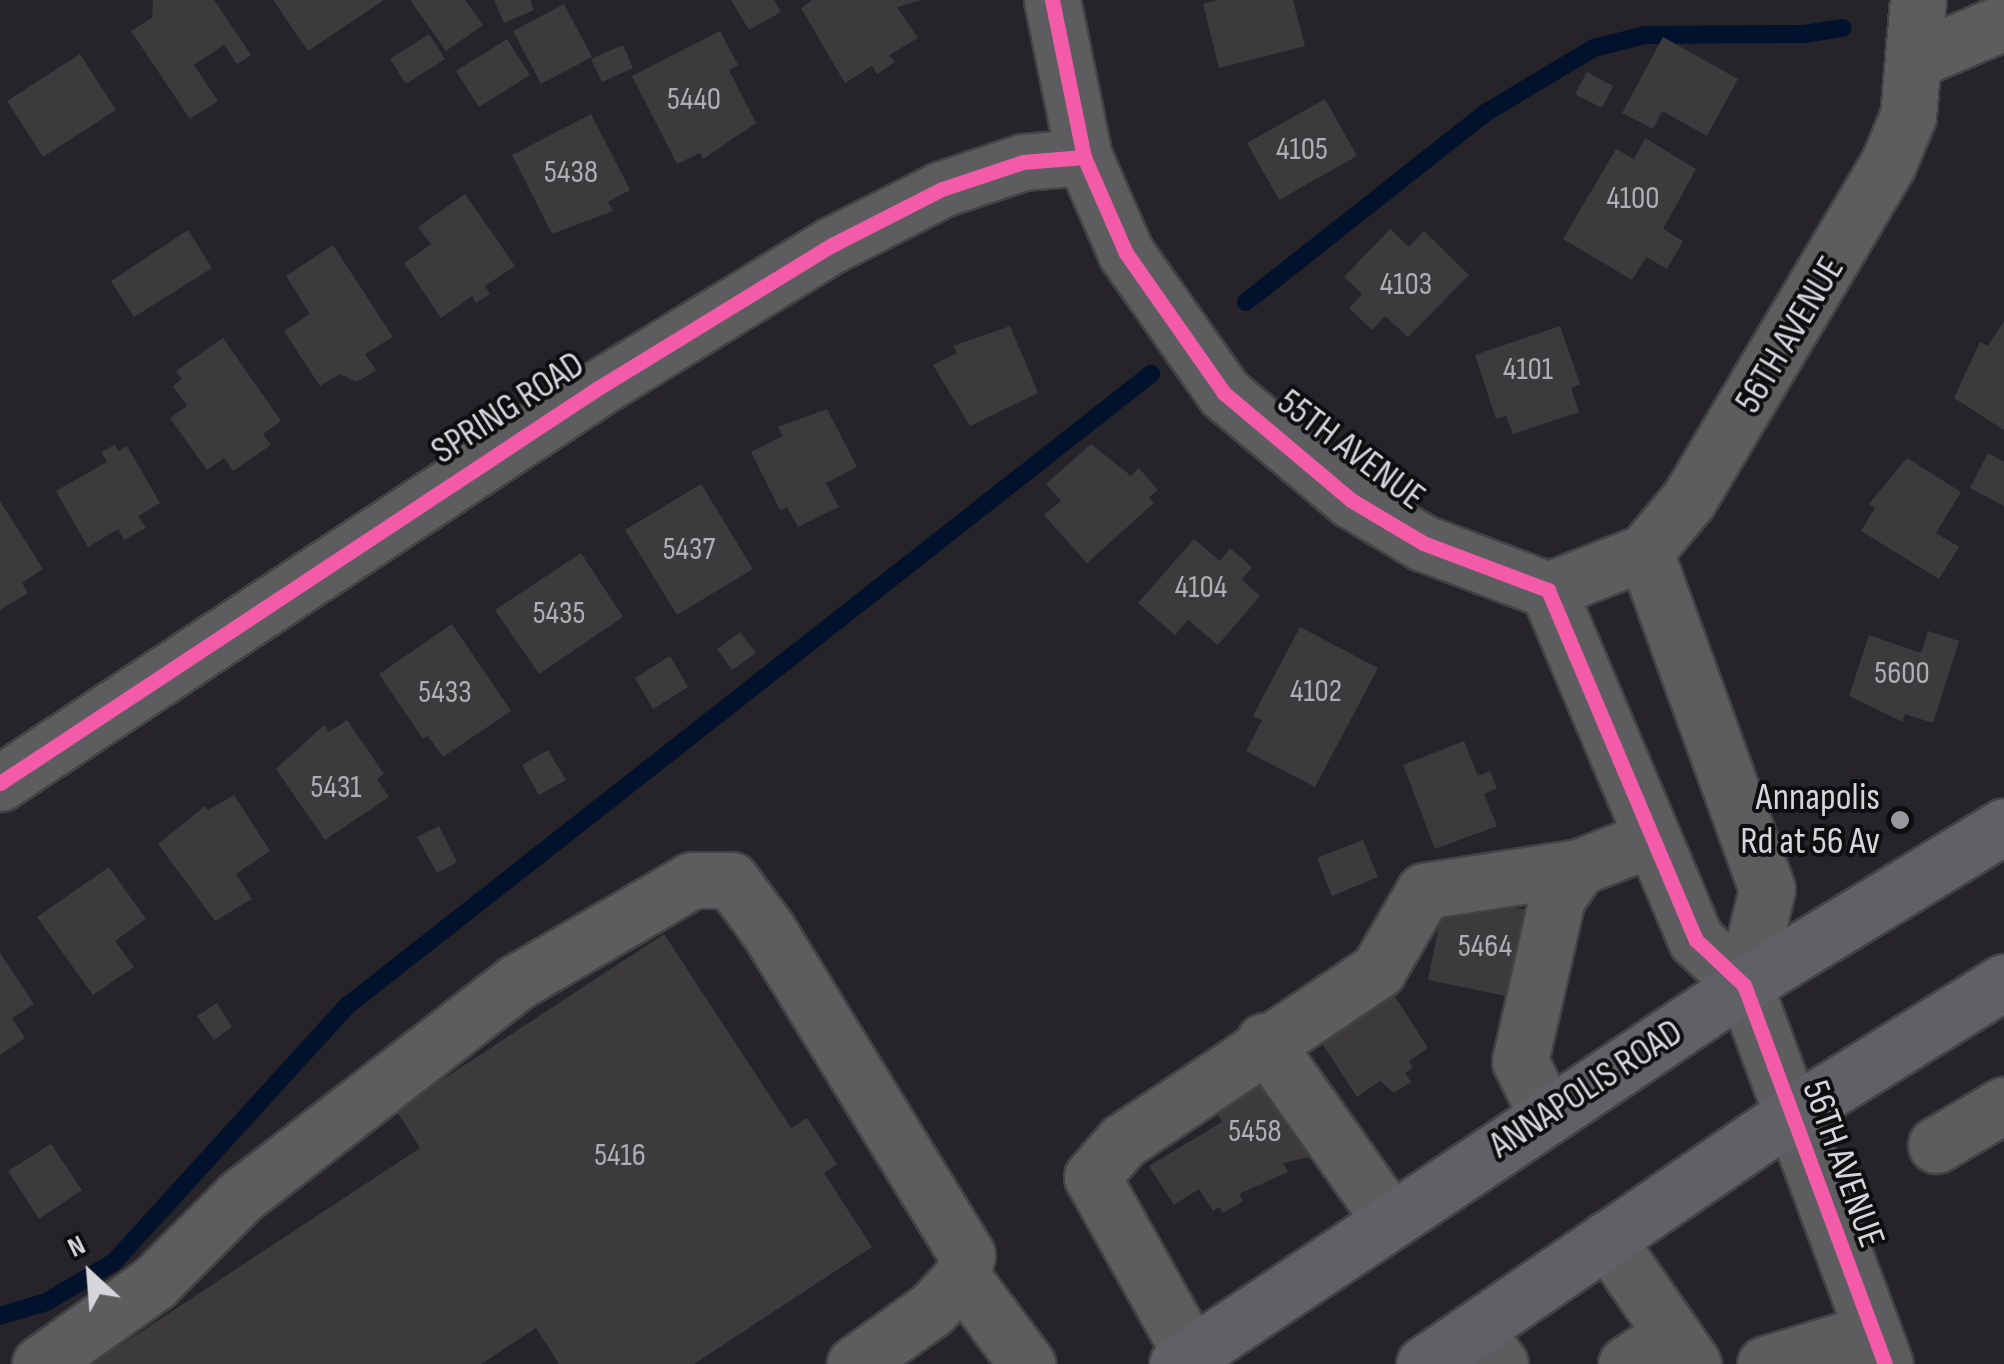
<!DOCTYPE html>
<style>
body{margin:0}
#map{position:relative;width:2004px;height:1364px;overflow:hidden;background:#262428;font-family:"Sofia Sans Condensed",sans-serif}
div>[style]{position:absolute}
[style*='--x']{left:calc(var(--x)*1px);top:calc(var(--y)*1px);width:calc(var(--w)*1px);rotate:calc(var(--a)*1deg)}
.stream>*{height:18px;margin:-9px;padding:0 9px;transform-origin:9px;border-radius:9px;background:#03122c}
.building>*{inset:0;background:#3c3a3d}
.roads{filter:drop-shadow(2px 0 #434245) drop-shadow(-2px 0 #434245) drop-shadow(0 2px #434245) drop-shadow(0 -2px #434245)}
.minor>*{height:55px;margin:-27.5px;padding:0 27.5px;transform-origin:27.5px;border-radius:27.5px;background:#5d5d5f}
.major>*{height:55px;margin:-27.5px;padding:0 27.5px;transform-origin:27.5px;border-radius:27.5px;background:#606065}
.cycleway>*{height:15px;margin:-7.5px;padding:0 7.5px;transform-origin:7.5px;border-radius:7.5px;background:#f35aa7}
.dots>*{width:28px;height:28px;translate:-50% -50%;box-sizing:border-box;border:5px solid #0e0d10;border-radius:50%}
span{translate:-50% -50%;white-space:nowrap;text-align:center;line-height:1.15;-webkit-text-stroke:8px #0e0d10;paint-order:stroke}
.number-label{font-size:32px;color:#b0aeb3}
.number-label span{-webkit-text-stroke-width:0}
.street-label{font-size:38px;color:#d6d5da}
.poi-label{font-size:38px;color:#d6d5da}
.right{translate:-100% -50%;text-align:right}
.north{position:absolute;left:40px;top:1224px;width:100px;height:100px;-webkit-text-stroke:8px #0e0d10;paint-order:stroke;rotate:334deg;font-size:28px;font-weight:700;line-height:40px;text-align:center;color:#d6d5da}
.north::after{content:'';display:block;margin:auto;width:35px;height:45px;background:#d6d5da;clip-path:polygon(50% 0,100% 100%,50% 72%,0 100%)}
</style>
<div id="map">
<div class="stream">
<div style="--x:1246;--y:302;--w:307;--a:-38.3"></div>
<div style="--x:1487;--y:112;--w:125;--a:-30.9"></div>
<div style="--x:1594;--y:48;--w:53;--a:-14.3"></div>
<div style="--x:1645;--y:35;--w:159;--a:-0.4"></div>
<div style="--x:1804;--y:34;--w:39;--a:-9"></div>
<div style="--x:0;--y:1316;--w:48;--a:-16.9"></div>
<div style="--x:46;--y:1302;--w:79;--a:-30.5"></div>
<div style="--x:114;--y:1262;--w:346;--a:-47.7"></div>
<div style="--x:347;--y:1006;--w:1023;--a:-38.17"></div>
</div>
<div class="building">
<div style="clip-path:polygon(153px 0,214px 0,251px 55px,237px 64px,224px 45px,194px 65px,218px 101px,190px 119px,131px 31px,152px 18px)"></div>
<div style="clip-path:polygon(273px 0,384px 0,308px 51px)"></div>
<div style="clip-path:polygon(410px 0,465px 0,483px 25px,446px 51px)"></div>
<div style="clip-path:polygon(494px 0,530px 0,534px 10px,504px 23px)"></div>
<div style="clip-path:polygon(731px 0,774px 0,781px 12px,749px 30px)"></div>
<div style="clip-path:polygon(812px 0,921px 0,897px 7px,918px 38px,889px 55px,895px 62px,877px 74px,872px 66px,845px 83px,801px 8px)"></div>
<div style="clip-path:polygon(1218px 0,1293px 0,1305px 46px,1219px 68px,1203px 4px)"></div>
<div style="clip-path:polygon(564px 4px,592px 57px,541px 84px,513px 31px)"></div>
<div style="clip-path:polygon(720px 31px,738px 65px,729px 70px,756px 123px,703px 159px,700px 153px,677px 164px,632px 76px)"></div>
<div style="clip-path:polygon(429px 34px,445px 59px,406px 84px,390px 59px)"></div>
<div style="clip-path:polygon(1663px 37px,1738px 79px,1707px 136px,1662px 111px,1653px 129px,1622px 113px)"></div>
<div style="clip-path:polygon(507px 39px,530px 75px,479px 107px,456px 71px)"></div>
<div style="clip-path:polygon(623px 45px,633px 68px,602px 82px,591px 59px)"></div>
<div style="clip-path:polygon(80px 54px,116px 110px,43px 157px,7px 101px)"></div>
<div style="clip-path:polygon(1587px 72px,1613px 86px,1602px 108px,1575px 94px)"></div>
<div style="clip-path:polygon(1325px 99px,1357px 156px,1279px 200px,1247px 143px)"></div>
<div style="clip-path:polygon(591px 114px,630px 190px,608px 202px,613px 211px,552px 234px,512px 155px)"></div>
<div style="clip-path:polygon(1645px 138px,1696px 169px,1663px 229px,1683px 241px,1667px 269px,1646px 257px,1632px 280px,1563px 239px,1616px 149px,1634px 159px)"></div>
<div style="clip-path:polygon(465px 194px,515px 266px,485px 286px,490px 294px,476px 303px,472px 296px,441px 318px,404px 263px,431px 244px,418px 227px)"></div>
<div style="clip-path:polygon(1390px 229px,1409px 247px,1424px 231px,1469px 275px,1408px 337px,1385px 316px,1372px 330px,1349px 308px,1362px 294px,1344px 277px)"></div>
<div style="clip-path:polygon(188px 230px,212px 268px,134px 317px,111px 281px)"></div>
<div style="clip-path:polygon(333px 245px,393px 337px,365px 354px,376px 370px,357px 382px,340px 374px,320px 386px,284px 331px,310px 314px,286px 276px)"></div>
<div style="clip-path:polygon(2004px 321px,2004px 430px,1954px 398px,1980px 342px,1988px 346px)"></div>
<div style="clip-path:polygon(1010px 326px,1038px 393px,970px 426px,933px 365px,957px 353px,953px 346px)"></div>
<div style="clip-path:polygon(1560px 326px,1580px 384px,1571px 388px,1579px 412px,1513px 434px,1506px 416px,1496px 419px,1475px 355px)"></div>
<div style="clip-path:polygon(223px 338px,281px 421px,263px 434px,271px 445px,233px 471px,224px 458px,207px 470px,170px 418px,187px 406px,173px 386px,182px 379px,176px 371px)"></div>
<div style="clip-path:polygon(827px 409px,857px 467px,826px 483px,839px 507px,798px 527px,787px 507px,780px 510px,751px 452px,783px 436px,778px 427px)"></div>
<div style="clip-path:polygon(1091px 444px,1131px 476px,1139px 468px,1158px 490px,1149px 497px,1154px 503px,1087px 563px,1044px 515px,1061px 501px,1046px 484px)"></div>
<div style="clip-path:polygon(115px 445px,118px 451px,127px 446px,160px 503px,138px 516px,146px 528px,124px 540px,118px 529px,88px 547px,56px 491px,107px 462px,101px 452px)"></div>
<div style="clip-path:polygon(1988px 453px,2004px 462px,2004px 506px,1970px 488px)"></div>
<div style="clip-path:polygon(1907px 458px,1961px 492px,1936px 533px,1959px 547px,1939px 579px,1861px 531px,1875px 508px,1869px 504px)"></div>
<div style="clip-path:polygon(701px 484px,753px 569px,677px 615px,625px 530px)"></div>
<div style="clip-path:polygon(0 501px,43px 569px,22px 583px,28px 593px,0 610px)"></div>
<div style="clip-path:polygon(1194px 539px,1220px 561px,1230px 548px,1252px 567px,1242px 580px,1260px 596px,1218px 645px,1188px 620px,1175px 635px,1138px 603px)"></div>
<div style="clip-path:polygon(581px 553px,623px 617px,539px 674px,495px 610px)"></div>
<div style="clip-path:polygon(452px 624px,511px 711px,443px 757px,428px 736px,423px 739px,379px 674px)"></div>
<div style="clip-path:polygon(1300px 627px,1378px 668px,1315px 787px,1246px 751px,1262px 720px,1253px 716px)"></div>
<div style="clip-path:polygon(1928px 631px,1959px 641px,1933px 723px,1905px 714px,1903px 722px,1849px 696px,1869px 635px,1921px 653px)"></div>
<div style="clip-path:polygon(740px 632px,756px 653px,732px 670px,717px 649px)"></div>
<div style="clip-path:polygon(670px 656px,688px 687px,653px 709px,635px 678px)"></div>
<div style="clip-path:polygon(347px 720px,384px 774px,377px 779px,389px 797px,325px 840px,276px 769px,324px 725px,329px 732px)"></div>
<div style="clip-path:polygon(1464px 741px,1478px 776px,1490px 771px,1497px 788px,1484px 794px,1497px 826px,1435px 849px,1403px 765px)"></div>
<div style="clip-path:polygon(548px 750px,566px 780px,539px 795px,522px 765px)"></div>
<div style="clip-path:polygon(234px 795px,270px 851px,236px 874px,252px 899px,215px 921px,158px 844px,205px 806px,208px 810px)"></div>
<div style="clip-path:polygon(439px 826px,457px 862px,437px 873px,417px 837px)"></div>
<div style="clip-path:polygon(1363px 840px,1378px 877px,1332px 896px,1317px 858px)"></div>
<div style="clip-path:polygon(109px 867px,146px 919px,115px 941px,134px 967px,93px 995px,37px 917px)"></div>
<div style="clip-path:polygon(1445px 894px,1542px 913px,1525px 1000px,1428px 980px)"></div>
<div style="clip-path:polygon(664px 934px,791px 1128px,807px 1118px,837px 1164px,824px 1173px,872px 1247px,694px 1364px,559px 1364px,536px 1328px,481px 1364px,92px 1364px,420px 1148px,396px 1110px)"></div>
<div style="clip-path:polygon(0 953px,34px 1004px,12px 1018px,25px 1038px,0 1055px)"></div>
<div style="clip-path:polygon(1394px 995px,1428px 1048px,1409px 1061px,1413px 1068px,1405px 1073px,1411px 1082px,1394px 1093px,1380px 1081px,1357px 1097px,1321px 1042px)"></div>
<div style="clip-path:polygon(217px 1003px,232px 1027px,214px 1040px,197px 1016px)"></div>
<div style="clip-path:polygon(1267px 1069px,1314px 1156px,1283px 1163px,1288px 1172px,1239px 1194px,1243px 1201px,1223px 1213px,1219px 1207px,1213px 1211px,1199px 1189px,1174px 1205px,1149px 1166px,1222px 1122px,1210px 1100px)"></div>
<div style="clip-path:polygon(51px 1144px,82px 1190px,39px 1219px,8px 1171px)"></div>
</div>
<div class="roads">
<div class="minor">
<div style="--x:1052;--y:0;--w:160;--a:78.5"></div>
<div style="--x:1084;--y:157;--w:105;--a:66.4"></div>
<div style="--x:1126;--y:253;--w:171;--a:55"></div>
<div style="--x:1224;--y:393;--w:166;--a:40.1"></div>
<div style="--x:1351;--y:500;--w:84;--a:30.8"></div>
<div style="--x:1423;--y:543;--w:134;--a:20.6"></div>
<div style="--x:1548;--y:590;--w:380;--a:67.1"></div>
<div style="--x:1696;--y:940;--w:66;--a:43.2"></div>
<div style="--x:1744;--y:985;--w:404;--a:69.6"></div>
<div style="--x:1917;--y:59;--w:95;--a:-23"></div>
<div style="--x:1645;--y:552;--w:358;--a:70.1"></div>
<div style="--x:1767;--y:889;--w:99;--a:103.5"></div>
<div style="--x:1548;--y:590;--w:104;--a:-21.4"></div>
<div style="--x:1645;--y:552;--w:69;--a:-50.3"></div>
<div style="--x:1689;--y:499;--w:390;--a:-59.3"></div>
<div style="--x:1888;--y:164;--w:52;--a:-67.4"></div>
<div style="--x:1908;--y:116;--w:116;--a:-85.1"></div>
<div style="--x:0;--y:783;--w:713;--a:-33.44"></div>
<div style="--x:595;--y:390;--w:278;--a:-31.5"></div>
<div style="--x:832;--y:245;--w:123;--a:-27"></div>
<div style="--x:942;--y:189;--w:85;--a:-18.4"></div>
<div style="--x:1023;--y:162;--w:61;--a:-4.7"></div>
<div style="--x:1264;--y:1041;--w:217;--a:54.8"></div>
<div style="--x:1547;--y:1116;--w:61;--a:-116.1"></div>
<div style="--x:1520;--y:1061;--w:167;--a:-77.2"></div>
<div style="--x:1557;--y:898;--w:38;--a:-55"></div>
<div style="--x:1579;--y:867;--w:79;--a:-21.4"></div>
<div style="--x:1936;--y:1145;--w:79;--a:-30.5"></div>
<div style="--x:1607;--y:1239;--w:152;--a:55.5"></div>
<div style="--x:962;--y:1277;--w:109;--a:53.2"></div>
<div style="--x:1475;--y:1330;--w:42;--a:53.7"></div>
<div style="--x:1191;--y:1354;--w:203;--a:-119.2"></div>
<div style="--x:1092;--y:1177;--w:48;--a:-49.3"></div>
<div style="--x:1123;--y:1141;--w:307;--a:-33.8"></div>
<div style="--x:1378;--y:970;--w:91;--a:-59.8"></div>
<div style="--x:1424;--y:891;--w:157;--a:-8.8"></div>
<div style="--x:40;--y:1364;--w:140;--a:-35.4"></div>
<div style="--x:154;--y:1283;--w:123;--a:-45"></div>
<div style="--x:241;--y:1196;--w:349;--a:-37.8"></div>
<div style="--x:517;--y:982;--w:203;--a:-30.2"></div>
<div style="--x:692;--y:880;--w:39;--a:0"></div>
<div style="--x:731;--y:880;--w:62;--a:53.5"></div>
<div style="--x:768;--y:930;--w:381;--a:58.5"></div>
<div style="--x:967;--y:1255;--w:23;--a:103"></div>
<div style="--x:962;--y:1277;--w:44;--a:133.2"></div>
<div style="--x:932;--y:1309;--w:95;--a:144.5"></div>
<div style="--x:1626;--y:1364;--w:55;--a:-33.1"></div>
<div style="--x:1765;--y:1364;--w:111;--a:-16.8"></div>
</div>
<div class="major">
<div style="--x:1177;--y:1364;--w:682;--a:-33.76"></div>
<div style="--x:1744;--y:985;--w:305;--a:-31.4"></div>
<div style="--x:1424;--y:1364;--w:443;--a:-34.2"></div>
<div style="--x:1790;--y:1115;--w:252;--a:-31.9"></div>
</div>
</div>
<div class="cycleway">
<div style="--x:1052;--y:0;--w:160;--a:78.5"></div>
<div style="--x:1084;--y:157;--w:105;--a:66.4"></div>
<div style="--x:1126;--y:253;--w:171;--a:55"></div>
<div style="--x:1224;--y:393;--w:166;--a:40.1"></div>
<div style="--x:1351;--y:500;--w:84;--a:30.8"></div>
<div style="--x:1423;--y:543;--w:134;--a:20.6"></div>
<div style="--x:1548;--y:590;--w:380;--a:67.1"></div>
<div style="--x:1696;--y:940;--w:66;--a:43.2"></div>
<div style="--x:1744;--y:985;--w:404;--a:69.6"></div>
<div style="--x:0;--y:783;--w:713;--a:-33.44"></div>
<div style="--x:595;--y:390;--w:278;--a:-31.5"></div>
<div style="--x:832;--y:245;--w:123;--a:-27"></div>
<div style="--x:942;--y:189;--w:85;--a:-18.4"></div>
<div style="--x:1023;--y:162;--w:61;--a:-4.7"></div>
</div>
<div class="dots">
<div style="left:1900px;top:820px;background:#98979c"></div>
</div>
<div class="number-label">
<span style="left:694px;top:100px">5440</span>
<span style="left:1302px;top:150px">4105</span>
<span style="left:571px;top:173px">5438</span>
<span style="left:1633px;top:199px">4100</span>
<span style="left:1406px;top:285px">4103</span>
<span style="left:1528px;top:370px">4101</span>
<span style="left:689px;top:550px">5437</span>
<span style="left:1201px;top:588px">4104</span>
<span style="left:559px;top:614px">5435</span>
<span style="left:1902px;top:674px">5600</span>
<span style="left:1316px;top:692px">4102</span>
<span style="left:445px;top:693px">5433</span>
<span style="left:336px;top:788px">5431</span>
<span style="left:1485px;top:947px">5464</span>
<span style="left:1255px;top:1132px">5458</span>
<span style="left:620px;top:1156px">5416</span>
</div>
<div class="street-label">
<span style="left:1790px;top:335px;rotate:-59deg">56TH AVENUE</span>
<span style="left:508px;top:408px;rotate:-33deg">SPRING ROAD</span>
<span style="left:1351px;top:450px;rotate:37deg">55TH AVENUE</span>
<span style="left:1586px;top:1089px;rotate:-33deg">ANNAPOLIS ROAD</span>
<span style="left:1843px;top:1164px;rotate:70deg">56TH AVENUE</span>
</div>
<div class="poi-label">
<span class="right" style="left:1880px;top:820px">Annapolis<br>Rd at 56 Av</span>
</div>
<div class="north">N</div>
</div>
